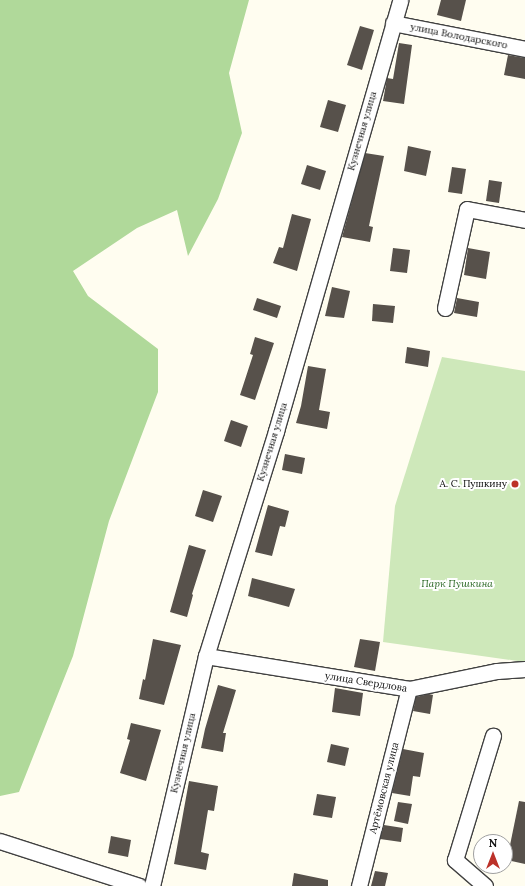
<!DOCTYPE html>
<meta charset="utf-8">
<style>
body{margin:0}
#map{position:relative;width:525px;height:886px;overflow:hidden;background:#fffdf0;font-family:Lora,serif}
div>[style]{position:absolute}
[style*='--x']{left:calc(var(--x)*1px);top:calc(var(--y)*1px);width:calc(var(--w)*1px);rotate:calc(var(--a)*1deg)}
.green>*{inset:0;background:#cee8ba}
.forest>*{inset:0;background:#b0d99a}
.building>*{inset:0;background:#57514b}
.roads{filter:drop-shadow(1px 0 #414141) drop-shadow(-1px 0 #414141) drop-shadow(0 1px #414141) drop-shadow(0 -1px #414141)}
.minor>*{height:15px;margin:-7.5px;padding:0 7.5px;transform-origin:7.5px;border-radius:7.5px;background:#fff}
.dots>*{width:11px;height:11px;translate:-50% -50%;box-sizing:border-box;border:2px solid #fff;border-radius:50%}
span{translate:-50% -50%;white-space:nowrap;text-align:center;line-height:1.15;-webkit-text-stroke:4px #fff;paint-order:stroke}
.street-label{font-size:10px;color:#0e0e0e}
.poi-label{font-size:10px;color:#0e0e0e}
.right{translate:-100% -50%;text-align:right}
.park-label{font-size:10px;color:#276520;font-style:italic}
.north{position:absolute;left:473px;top:834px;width:40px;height:40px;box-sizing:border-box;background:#fff;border:1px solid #9f9f9f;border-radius:50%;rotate:0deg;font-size:11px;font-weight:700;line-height:16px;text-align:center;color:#0e0e0e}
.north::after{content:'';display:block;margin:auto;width:14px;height:18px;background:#bc3129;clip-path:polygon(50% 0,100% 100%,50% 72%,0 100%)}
</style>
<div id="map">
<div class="green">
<div style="clip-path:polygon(442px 357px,525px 371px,525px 662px,383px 642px,395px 506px)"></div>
</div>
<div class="forest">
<div style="clip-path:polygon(0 0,249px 0,229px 73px,242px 133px,218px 199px,188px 256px,177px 210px,137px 228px,73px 271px,88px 296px,158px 349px,158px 392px,109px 521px,73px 656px,19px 792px,0 796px)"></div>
</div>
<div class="building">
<div style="clip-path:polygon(441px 0,466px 0,461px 21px,437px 15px)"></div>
<div style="clip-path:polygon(360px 26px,374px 30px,362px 70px,347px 65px)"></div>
<div style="clip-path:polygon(399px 43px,412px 45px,404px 104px,383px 101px,387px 78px,393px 79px)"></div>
<div style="clip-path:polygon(508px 55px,525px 58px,525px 79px,504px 75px)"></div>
<div style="clip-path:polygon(328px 100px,346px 105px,338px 132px,320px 127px)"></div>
<div style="clip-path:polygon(408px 146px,431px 151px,426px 176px,404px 171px)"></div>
<div style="clip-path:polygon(365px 153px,384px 156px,369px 226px,373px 227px,370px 242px,342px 237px)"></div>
<div style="clip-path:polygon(307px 165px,326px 171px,320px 190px,301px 184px)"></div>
<div style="clip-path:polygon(452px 167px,466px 169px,462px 194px,448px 192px)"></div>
<div style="clip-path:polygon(489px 180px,502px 182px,499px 203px,486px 201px)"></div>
<div style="clip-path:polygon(292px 214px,311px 219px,297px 271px,273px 263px,279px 247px,283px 248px)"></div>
<div style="clip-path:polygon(393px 248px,410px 250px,407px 273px,390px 271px)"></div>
<div style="clip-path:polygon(468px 248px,490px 252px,486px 279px,464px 275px)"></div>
<div style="clip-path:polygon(332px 287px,350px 291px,344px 318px,325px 316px)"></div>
<div style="clip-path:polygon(257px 298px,281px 306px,277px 318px,253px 310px)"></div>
<div style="clip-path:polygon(457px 298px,479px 302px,477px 317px,454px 313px)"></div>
<div style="clip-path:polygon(373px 304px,395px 306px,393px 323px,372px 321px)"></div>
<div style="clip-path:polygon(255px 337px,274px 343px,255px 400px,240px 395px,253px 355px,250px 354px)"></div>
<div style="clip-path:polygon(407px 347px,430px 351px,428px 367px,405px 363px)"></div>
<div style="clip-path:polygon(308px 366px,326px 369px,319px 410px,330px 412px,327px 429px,296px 423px,301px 406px)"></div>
<div style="clip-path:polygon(231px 420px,248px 426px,241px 447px,224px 441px)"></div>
<div style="clip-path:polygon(285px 454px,305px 458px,302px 474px,282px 470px)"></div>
<div style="clip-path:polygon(203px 490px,222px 496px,213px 522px,195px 516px)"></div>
<div style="clip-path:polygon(268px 505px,289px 511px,285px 527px,280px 526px,272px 556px,255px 552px)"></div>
<div style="clip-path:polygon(189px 545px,206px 550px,192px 594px,193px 595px,187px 617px,170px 612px)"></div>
<div style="clip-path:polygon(252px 578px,295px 589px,289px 607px,248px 596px)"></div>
<div style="clip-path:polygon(153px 639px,181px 645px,164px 705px,139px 699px,143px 679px,145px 680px)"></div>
<div style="clip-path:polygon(360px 639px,380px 642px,375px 671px,354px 667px)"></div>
<div style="clip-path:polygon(218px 685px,236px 690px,223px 733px,226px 733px,223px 752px,201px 748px,205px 729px)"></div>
<div style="clip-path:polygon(335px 688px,363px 693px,360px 716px,332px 712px)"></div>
<div style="clip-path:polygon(429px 694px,433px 695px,430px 714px,413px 711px,416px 697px)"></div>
<div style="clip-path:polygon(131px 723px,161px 730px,146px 781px,120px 773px,130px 740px,127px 739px)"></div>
<div style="clip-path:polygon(331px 744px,349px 748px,345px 766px,327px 762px)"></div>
<div style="clip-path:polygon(403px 749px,424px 753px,420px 777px,413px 776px,410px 796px,392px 793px)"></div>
<div style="clip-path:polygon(189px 781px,218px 786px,214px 811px,208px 810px,201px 852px,209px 854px,206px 870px,174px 864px)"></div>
<div style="clip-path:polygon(317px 794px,336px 797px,332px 818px,313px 815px)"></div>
<div style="clip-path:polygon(519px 801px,525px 802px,525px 864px,507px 860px)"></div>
<div style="clip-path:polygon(398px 802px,412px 804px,408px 824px,394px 821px)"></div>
<div style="clip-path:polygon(384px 825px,403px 828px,401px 842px,380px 839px)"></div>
<div style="clip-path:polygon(111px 836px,131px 840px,128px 857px,108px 853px)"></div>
<div style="clip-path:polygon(375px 871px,388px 873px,385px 886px,371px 886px)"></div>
<div style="clip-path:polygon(294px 873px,328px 880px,328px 886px,292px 886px)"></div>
</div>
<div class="roads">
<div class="minor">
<div style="--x:393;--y:23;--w:135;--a:11.1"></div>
<div style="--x:445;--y:308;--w:101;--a:-77.5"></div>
<div style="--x:467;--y:209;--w:59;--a:10.7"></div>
<div style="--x:206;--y:656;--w:206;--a:9.2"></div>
<div style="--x:409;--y:689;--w:90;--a:-11.6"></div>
<div style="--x:497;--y:671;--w:28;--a:-4"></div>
<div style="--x:0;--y:841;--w:146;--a:17.9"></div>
<div style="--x:152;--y:886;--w:236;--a:-76.8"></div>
<div style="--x:206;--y:656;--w:236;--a:-72.7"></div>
<div style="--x:276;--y:431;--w:448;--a:-73.9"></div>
<div style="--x:359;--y:886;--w:203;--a:-75.8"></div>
<div style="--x:485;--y:886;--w:40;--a:-139"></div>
<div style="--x:455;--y:860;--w:130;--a:-73"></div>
</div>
</div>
<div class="dots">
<div style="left:515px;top:484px;background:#bc3129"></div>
</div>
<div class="street-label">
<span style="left:459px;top:36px;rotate:11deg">улица Володарского</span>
<span style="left:362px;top:131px;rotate:-74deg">Кузнечная улица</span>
<span style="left:272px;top:442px;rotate:-73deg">Кузнечная улица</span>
<span style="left:366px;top:682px;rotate:9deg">улица Свердлова</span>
<span style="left:183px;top:753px;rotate:-77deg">Кузнечная улица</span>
<span style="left:384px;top:788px;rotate:-76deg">Артёмовская улица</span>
</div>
<div class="poi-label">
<span class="right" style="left:507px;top:484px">А. С. Пушкину</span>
</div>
<div class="park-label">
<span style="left:457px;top:584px">Парк Пушкина</span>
</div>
<div class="north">N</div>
</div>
